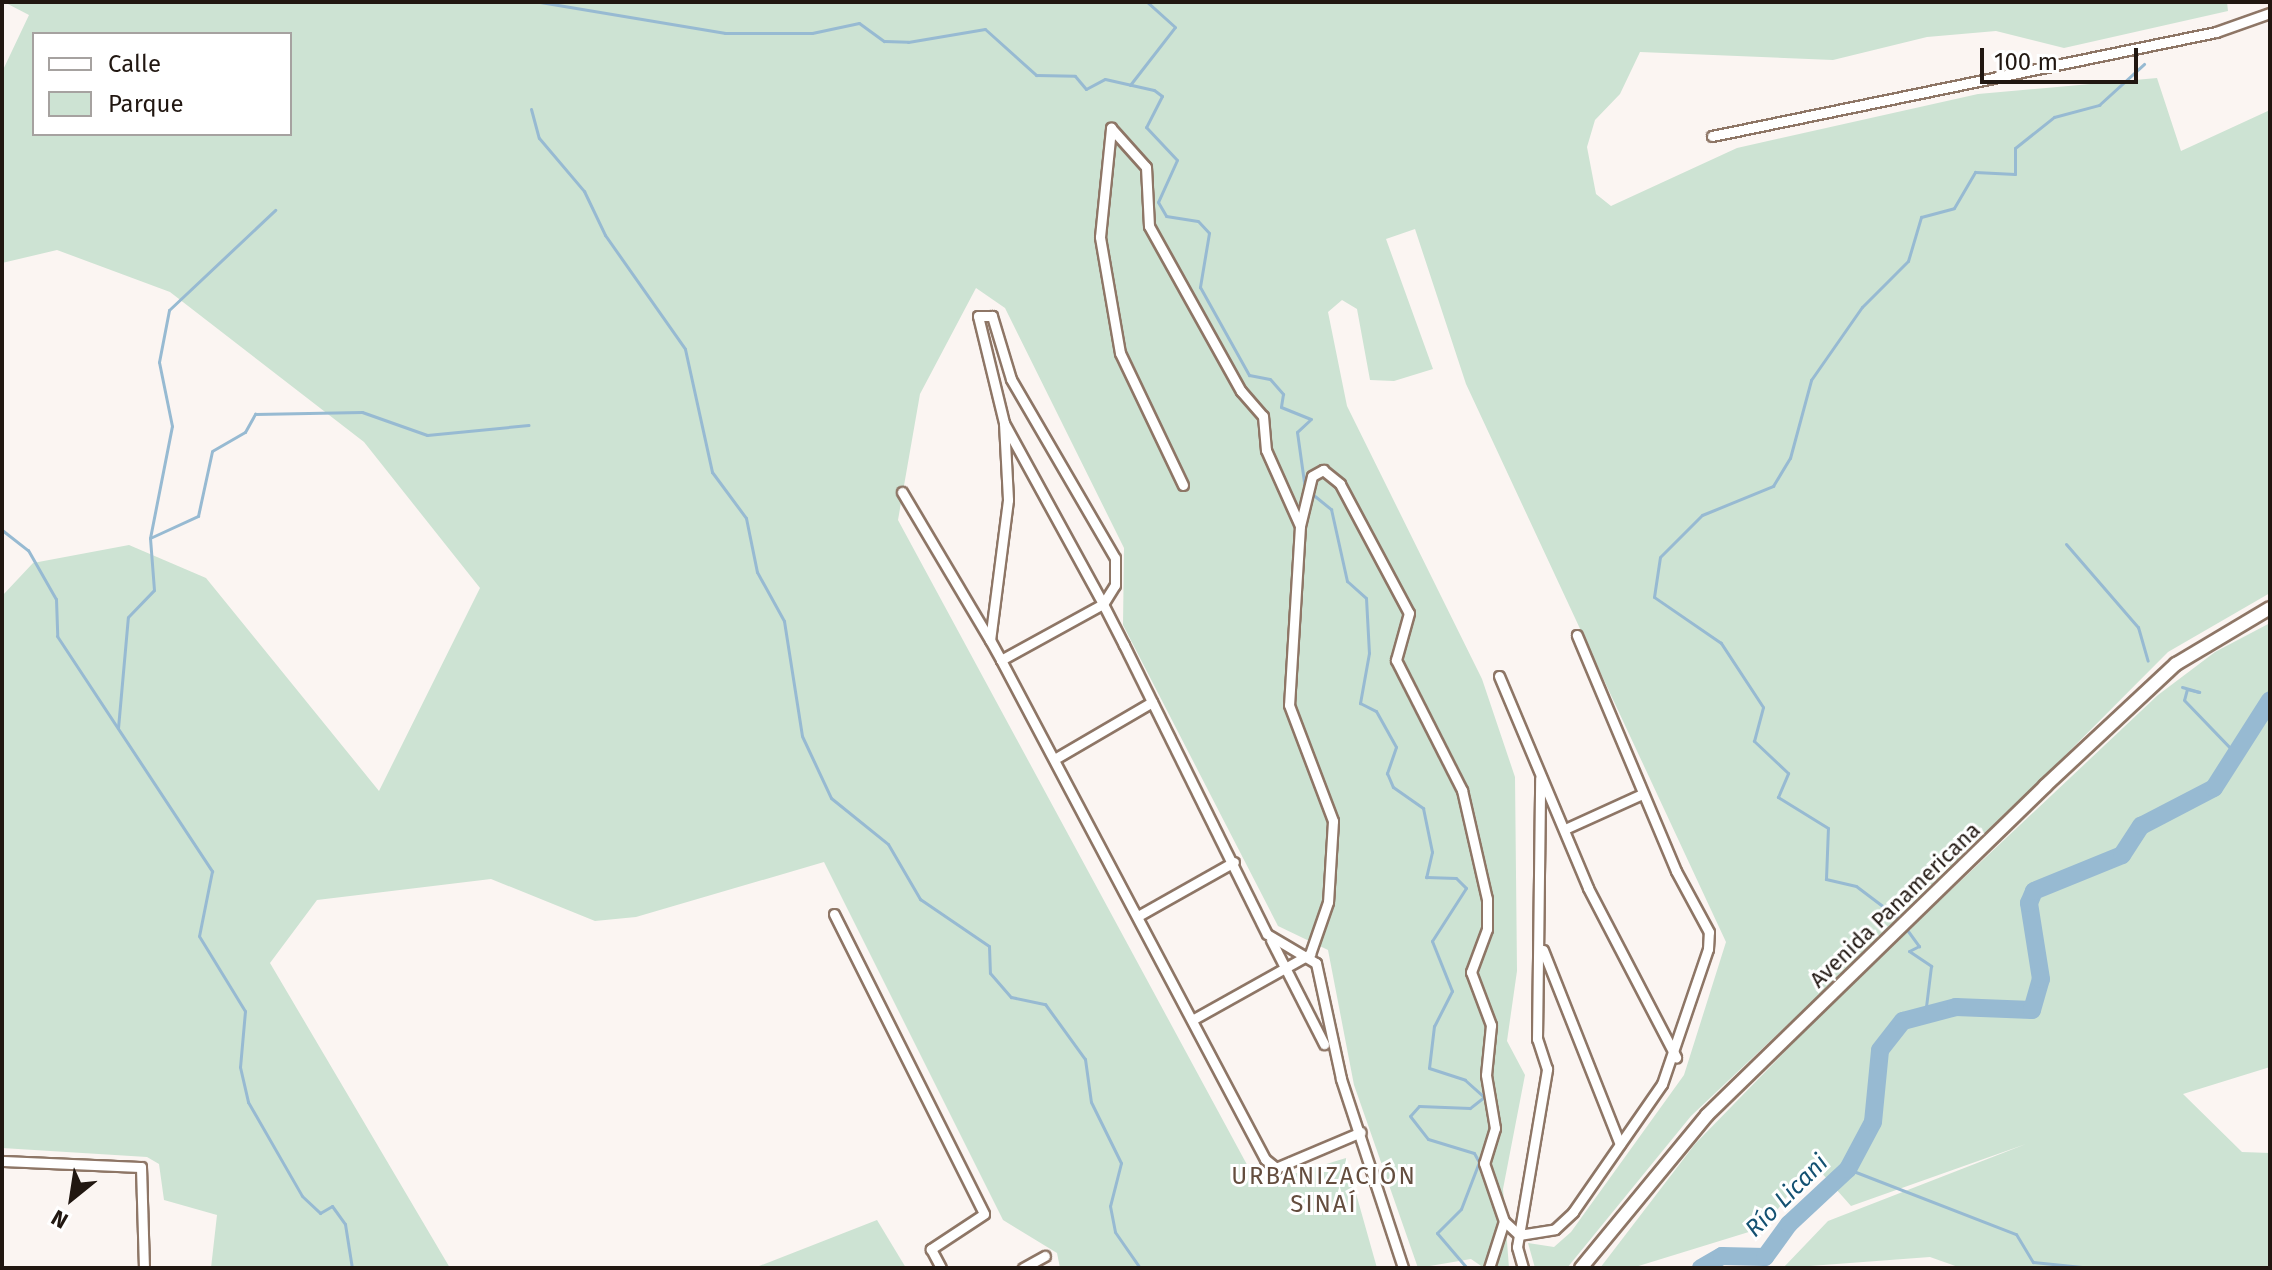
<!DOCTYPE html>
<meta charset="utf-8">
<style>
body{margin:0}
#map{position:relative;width:2272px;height:1270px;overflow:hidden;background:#fbf5f2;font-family:"Fira Sans",sans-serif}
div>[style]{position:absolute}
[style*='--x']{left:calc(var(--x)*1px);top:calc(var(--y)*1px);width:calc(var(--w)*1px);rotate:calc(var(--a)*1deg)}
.green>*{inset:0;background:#cde3d3}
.stream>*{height:3px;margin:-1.5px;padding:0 1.5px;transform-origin:1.5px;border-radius:1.5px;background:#97bad2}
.river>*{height:18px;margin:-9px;padding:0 9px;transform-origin:9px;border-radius:9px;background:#97bad2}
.roads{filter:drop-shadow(2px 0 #8e7666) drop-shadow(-2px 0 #8e7666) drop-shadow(0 2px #8e7666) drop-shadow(0 -2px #8e7666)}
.street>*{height:9px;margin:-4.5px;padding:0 4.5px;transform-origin:4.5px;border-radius:4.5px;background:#fff}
.secondary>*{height:12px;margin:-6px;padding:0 6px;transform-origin:6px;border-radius:6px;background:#fff}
span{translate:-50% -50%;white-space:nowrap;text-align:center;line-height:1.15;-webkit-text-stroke:6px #fff;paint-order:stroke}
.street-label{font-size:22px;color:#211711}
.neighbourhood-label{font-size:24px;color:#644d3e;letter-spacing:2px}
.water-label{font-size:24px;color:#145172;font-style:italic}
.frame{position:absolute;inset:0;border:4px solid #211711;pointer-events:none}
.legend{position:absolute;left:32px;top:32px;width:260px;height:104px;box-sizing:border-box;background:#fff;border:2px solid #a6a2a0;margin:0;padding:10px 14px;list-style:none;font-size:24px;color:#211711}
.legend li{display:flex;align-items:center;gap:16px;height:40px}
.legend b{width:40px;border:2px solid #a6a2a0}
.north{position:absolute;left:32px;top:1158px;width:80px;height:80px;-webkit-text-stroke:6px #fff;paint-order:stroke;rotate:210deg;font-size:22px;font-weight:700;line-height:32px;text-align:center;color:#211711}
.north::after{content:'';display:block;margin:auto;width:28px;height:36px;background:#211711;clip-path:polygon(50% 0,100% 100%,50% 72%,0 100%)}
.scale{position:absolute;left:1980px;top:48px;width:158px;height:36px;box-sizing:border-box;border:4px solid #211711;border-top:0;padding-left:10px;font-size:24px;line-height:28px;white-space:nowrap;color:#211711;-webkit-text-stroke:6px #fff;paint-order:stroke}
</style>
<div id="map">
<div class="green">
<div style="clip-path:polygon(evenodd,4px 2px,2227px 2px,2228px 11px,2064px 48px,1996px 31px,1927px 37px,1833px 60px,1640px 52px,1620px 94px,1595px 120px,1587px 147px,1596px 194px,1611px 206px,1737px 148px,1978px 94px,2157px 78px,2181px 151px,2270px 110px,2270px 593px,2168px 652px,1948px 873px,1691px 1116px,1567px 1268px,1535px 1268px,1528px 1243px,1554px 1247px,1571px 1232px,1684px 1075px,1726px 942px,1466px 384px,1415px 229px,1386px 239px,1433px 369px,1394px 381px,1370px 380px,1357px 309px,1342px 300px,1328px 312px,1347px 406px,1482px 679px,1515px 777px,1517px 971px,1507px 1041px,1525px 1075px,1503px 1189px,1509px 1268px,1484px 1268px,1471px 1259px,1418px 1268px,1354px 1085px,1328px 950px,1278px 926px,1123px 625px,1124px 548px,1005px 308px,976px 288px,920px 394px,898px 520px,1258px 1185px,1346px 1158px,1377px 1268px,1060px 1268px,1057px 1253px,1003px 1220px,824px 862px,636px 917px,595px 921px,491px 879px,317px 900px,270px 963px,450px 1268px,211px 1268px,217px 1215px,164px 1200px,159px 1164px,147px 1157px,2px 1148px,2px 596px,33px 563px,129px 545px,206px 578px,379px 791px,480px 588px,364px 442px,170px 292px,57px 250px,2px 263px,2px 72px,29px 15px,4px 2px,34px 34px,290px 34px,290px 134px,34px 134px,34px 34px)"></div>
<div style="clip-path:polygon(2270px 623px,2270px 1067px,2183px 1094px,2242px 1152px,2270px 1153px,2270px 1268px,1961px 1268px,1930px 1257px,1783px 1268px,1828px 1221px,2026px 1144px,1851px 1206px,1812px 1162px,1765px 1227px,1632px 1268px,1600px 1268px,1695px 1144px,1847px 988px,2158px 695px,2215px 652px)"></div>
<div style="clip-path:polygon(877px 1220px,906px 1268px,754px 1268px)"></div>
</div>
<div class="stream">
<div style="--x:540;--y:2;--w:188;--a:9.5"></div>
<div style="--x:725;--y:33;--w:87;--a:0"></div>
<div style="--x:812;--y:33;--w:48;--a:-12"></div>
<div style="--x:859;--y:23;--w:31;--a:36"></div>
<div style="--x:884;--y:41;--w:24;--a:2"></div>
<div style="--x:908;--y:42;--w:78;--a:-9.6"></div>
<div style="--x:985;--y:29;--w:69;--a:42"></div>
<div style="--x:1036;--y:75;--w:39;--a:1"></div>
<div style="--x:1075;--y:76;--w:17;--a:50"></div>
<div style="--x:1086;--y:89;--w:21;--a:-28"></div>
<div style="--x:1105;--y:79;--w:50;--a:12.7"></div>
<div style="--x:1154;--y:90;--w:10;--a:37"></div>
<div style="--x:1162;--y:96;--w:35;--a:117"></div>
<div style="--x:1146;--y:127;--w:45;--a:46.8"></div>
<div style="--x:1177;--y:160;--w:46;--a:114.3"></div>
<div style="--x:1158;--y:202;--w:16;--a:60"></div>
<div style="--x:1166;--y:216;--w:32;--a:9"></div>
<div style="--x:1198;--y:221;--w:16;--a:47"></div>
<div style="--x:1209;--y:233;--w:55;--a:99.5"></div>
<div style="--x:1200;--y:287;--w:101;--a:60.9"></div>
<div style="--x:1249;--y:375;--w:21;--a:11"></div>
<div style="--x:1270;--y:379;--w:20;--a:49"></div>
<div style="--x:1283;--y:394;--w:13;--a:99"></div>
<div style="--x:1281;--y:407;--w:32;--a:22"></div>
<div style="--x:1311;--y:419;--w:19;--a:137"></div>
<div style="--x:1297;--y:432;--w:58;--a:82"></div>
<div style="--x:1130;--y:85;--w:73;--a:-52.2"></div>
<div style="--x:1175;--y:27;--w:38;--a:-138"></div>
<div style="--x:531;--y:109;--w:30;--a:75"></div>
<div style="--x:539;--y:138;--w:70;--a:49.7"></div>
<div style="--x:584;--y:191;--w:49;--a:64.5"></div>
<div style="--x:605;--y:235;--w:139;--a:54.9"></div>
<div style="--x:685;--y:349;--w:126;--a:77.6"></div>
<div style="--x:712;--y:472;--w:57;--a:53.5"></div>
<div style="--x:746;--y:518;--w:55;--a:78.5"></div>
<div style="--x:757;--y:572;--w:56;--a:61.1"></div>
<div style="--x:784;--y:621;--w:116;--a:81.1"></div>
<div style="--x:802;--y:736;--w:68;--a:64.9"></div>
<div style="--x:831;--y:798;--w:73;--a:38.9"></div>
<div style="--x:888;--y:844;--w:64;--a:59.8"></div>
<div style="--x:920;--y:899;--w:83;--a:34.3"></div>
<div style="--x:989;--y:946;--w:27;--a:88"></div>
<div style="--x:990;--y:973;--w:32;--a:49"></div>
<div style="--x:1011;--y:997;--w:35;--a:12"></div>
<div style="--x:1045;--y:1004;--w:68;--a:54"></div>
<div style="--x:1085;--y:1059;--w:43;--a:82.1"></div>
<div style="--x:1091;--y:1102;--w:68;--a:63.8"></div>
<div style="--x:1121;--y:1163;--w:44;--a:104.3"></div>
<div style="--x:1110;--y:1206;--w:26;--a:79"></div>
<div style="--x:1115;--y:1232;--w:44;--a:55.2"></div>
<div style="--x:1311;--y:493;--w:26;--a:39"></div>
<div style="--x:1331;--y:509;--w:74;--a:77.5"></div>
<div style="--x:1347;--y:581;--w:25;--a:42"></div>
<div style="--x:1366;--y:598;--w:55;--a:86.9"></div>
<div style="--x:1369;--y:653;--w:51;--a:100.2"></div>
<div style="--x:1360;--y:703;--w:18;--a:27"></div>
<div style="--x:1376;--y:711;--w:41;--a:60.9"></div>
<div style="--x:1396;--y:747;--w:28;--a:109"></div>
<div style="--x:1387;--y:773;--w:15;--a:67"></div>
<div style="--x:1393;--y:787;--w:37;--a:35"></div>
<div style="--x:1423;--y:808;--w:45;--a:78.4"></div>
<div style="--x:1432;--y:852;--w:26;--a:103"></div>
<div style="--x:1426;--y:877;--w:30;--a:2"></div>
<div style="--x:1456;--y:878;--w:14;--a:45"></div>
<div style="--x:1466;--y:888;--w:63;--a:122.7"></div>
<div style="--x:1432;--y:941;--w:54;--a:68.2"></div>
<div style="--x:1452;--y:991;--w:39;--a:117"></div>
<div style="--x:1434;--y:1026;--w:42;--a:96.8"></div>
<div style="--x:1429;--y:1068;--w:38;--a:18"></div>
<div style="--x:1465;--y:1080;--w:25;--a:42"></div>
<div style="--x:1484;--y:1097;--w:18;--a:142"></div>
<div style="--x:1470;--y:1108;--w:51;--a:-177.8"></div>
<div style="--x:1419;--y:1106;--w:13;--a:132"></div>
<div style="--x:1410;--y:1116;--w:29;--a:52"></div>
<div style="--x:1428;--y:1139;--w:48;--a:16.9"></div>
<div style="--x:1474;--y:1153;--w:10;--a:61"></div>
<div style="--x:1479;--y:1162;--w:50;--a:111"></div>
<div style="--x:1461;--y:1209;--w:34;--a:135"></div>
<div style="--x:1437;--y:1233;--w:46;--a:49.4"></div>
<div style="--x:2;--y:530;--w:33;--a:38"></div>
<div style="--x:28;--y:550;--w:56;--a:60.3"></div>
<div style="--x:56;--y:599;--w:37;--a:88"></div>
<div style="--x:57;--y:636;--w:282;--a:56.6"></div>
<div style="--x:212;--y:871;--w:66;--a:101.3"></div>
<div style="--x:199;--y:936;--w:88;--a:58.5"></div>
<div style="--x:245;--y:1011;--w:56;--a:95.1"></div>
<div style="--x:240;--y:1067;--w:36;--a:77"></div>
<div style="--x:248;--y:1102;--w:108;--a:60.1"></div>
<div style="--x:302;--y:1196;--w:25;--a:43"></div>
<div style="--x:320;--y:1213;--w:14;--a:-30"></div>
<div style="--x:332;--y:1206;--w:22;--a:54"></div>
<div style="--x:345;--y:1224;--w:45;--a:81"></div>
<div style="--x:150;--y:538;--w:53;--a:-24.6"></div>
<div style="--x:198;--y:516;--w:66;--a:-77.8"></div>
<div style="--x:212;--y:451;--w:38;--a:-30"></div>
<div style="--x:245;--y:432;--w:21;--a:-61"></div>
<div style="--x:255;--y:414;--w:107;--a:-1.1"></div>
<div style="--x:362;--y:412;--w:69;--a:19.5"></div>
<div style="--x:427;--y:435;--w:102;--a:-5.6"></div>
<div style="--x:2066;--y:544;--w:110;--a:49.1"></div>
<div style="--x:2138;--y:627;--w:35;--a:74"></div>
<div style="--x:2182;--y:687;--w:18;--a:16"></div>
<div style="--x:2199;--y:692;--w:12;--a:-166"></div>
<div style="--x:2187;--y:689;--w:11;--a:105"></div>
<div style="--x:2184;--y:700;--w:71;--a:46.1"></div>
<div style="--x:118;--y:728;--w:111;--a:-84.9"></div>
<div style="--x:128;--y:617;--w:37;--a:-46"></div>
<div style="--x:154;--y:590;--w:52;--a:-94.4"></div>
<div style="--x:150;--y:538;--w:114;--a:-78.9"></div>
<div style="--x:172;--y:426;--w:65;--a:-101.5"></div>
<div style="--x:159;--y:362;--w:53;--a:-79.1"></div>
<div style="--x:169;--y:310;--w:146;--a:-43.3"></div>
<div style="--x:1901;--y:920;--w:56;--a:-142.9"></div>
<div style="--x:1856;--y:886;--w:31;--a:-167"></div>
<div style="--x:1826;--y:879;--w:51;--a:-87.8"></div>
<div style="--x:1828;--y:828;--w:59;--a:-148.2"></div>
<div style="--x:1778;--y:797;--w:26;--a:-67"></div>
<div style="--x:1788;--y:773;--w:47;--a:-136.7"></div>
<div style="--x:1754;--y:741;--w:35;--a:-75"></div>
<div style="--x:1763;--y:707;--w:77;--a:-123.3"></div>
<div style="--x:1721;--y:643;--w:81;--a:-145.5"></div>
<div style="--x:1654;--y:597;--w:40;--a:-81.5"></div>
<div style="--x:1660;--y:557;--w:59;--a:-45"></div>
<div style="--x:1702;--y:515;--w:77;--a:-22.2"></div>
<div style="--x:1773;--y:486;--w:33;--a:-59"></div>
<div style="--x:1790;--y:458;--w:81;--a:-74.9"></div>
<div style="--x:1811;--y:380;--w:89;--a:-55.1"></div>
<div style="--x:1862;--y:307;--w:65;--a:-45"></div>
<div style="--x:1908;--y:261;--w:46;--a:-73.5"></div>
<div style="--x:1921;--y:217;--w:34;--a:-15"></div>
<div style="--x:1954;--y:208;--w:42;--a:-59.7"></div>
<div style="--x:1975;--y:172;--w:40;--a:2.9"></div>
<div style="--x:2015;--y:174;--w:26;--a:-90"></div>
<div style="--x:2015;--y:148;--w:50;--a:-38.5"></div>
<div style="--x:2054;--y:117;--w:47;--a:-14.9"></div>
<div style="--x:2099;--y:105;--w:61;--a:-42.3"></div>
<div style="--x:1905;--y:927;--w:24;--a:54"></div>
<div style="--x:1919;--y:946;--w:11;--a:153"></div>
<div style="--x:1909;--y:951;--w:27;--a:34"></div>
<div style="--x:1931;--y:966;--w:49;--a:97"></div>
<div style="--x:1848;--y:1169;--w:180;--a:21.2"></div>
<div style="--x:2016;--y:1234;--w:33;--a:59"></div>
<div style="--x:2033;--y:1262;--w:59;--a:5.8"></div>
</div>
<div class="river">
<div style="--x:1701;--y:1268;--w:24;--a:-30"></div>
<div style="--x:1722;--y:1256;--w:43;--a:1.3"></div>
<div style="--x:1765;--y:1257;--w:41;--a:-54"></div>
<div style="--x:1789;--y:1224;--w:81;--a:-43"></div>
<div style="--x:1848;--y:1169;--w:53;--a:-62"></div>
<div style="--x:1873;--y:1122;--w:72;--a:-84.4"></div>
<div style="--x:1880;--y:1050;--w:37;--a:-52"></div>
<div style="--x:1903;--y:1021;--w:55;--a:-14.8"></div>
<div style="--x:1956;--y:1007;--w:76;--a:2.3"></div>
<div style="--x:2032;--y:1010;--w:32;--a:-74"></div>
<div style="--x:2041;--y:979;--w:77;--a:-99"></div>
<div style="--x:2029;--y:903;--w:13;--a:-67"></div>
<div style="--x:2034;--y:891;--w:95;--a:-22.2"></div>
<div style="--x:2122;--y:855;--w:35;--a:-57"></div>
<div style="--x:2141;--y:826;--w:82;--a:-27.5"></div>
<div style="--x:2214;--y:788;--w:104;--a:-57.5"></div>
</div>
<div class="roads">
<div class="street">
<div style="--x:1712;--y:136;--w:515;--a:-11.66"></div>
<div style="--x:2216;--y:32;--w:57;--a:-19.4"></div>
<div style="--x:1004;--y:423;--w:77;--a:87"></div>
<div style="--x:1008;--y:500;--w:141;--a:97.3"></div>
<div style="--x:990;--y:640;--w:23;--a:61"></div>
<div style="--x:1001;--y:660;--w:116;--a:-28.8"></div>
<div style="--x:1103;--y:604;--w:22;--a:-58"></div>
<div style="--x:1115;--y:585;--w:27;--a:-90"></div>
<div style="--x:1115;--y:558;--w:207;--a:-120.2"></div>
<div style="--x:1011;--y:379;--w:66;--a:-106.8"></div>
<div style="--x:992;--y:316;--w:14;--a:180"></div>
<div style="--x:978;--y:316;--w:110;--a:76.3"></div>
<div style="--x:1004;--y:423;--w:206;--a:61.3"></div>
<div style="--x:1103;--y:604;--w:46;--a:62.9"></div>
<div style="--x:1124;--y:645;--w:322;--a:63.7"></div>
<div style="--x:1267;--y:934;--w:57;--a:30.6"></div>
<div style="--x:1316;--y:963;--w:119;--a:77.8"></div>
<div style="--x:1341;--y:1079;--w:199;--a:71.8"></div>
<div style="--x:1183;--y:485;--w:146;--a:-115.5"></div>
<div style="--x:1120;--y:353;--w:118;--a:-99.8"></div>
<div style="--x:1100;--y:237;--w:110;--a:-84.2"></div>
<div style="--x:1111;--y:128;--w:52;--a:48.1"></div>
<div style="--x:1146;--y:167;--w:59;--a:87.1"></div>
<div style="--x:1149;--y:226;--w:189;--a:60.9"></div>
<div style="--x:1241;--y:391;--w:33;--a:49"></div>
<div style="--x:1263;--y:416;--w:34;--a:85"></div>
<div style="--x:1266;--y:450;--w:83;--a:65.9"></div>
<div style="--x:1300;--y:526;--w:179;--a:93.5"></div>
<div style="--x:1289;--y:705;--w:124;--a:69.2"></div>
<div style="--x:1333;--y:821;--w:81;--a:93.5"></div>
<div style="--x:1328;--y:902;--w:55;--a:109.1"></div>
<div style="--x:1310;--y:954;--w:135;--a:150.8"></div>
<div style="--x:902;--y:492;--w:172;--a:59.3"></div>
<div style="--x:1300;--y:526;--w:51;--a:-76.5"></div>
<div style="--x:1312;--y:476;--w:13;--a:-29"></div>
<div style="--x:1323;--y:470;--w:22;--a:39"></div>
<div style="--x:1340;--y:484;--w:146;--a:61.9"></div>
<div style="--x:1409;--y:613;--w:49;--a:105.5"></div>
<div style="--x:1396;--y:660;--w:146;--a:63.1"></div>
<div style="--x:1462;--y:790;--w:112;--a:77.1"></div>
<div style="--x:1487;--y:899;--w:30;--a:90"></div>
<div style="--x:1487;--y:929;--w:46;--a:110.4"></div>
<div style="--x:1471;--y:972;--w:57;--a:69.3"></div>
<div style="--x:1491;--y:1025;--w:50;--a:95.7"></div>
<div style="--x:1486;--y:1075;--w:54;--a:80.4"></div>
<div style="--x:1495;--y:1128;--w:37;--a:107"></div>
<div style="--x:1484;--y:1163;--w:61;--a:71"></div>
<div style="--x:1504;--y:1221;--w:21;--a:43"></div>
<div style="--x:1519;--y:1235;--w:36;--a:-9"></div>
<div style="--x:1555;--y:1229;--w:25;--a:-43"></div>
<div style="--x:1573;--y:1212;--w:156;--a:-55.2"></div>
<div style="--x:1662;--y:1084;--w:143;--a:-71.2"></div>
<div style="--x:1708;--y:949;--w:17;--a:-87"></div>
<div style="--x:1709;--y:932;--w:69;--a:-118.4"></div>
<div style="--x:1676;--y:871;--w:256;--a:-112.8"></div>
<div style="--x:1001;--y:660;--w:565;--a:62.12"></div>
<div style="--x:1265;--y:1159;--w:14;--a:39"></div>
<div style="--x:1276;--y:1168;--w:92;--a:-23"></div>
<div style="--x:1499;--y:676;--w:230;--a:67.2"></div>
<div style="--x:1588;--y:888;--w:191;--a:62.5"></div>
<div style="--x:1058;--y:757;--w:109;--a:-30.3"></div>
<div style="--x:1565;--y:829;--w:85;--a:-24.4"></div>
<div style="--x:834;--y:914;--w:335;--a:63.4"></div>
<div style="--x:984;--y:1214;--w:64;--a:146.6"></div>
<div style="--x:931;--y:1249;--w:21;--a:62"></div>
<div style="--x:1138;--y:916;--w:110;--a:-29.4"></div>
<div style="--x:1271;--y:940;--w:117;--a:63"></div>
<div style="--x:1543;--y:950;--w:209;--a:68.4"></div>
<div style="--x:2;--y:1161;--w:139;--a:2.5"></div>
<div style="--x:141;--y:1167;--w:101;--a:88.3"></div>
<div style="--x:1023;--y:1268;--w:25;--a:-29"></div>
<div style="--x:1489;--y:1268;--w:49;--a:-72.3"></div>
<div style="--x:1523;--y:1268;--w:22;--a:-106"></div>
<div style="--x:1517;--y:1247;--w:181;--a:-80.4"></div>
<div style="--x:1547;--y:1069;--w:32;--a:-108"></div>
<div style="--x:1537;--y:1039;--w:261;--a:-89.3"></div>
</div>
<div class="secondary">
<div style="--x:1581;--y:1268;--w:198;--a:-50.5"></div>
<div style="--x:1707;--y:1115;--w:472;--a:-44.2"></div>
<div style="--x:2045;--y:786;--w:179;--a:-43"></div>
<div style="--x:2176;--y:664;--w:109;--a:-30.8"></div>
</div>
</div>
<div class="street-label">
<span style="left:1895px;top:905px;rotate:-44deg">Avenida Panamericana</span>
</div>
<div class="neighbourhood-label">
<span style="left:1324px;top:1191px">URBANIZACIÓN<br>SINAÍ</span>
</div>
<div class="water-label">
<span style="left:1787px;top:1196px;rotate:-45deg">Río Licani</span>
</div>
<div class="frame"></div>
<ul class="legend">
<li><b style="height:10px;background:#fff"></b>Calle</li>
<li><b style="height:22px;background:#cde3d3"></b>Parque</li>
</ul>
<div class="north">N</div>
<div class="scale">100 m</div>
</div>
